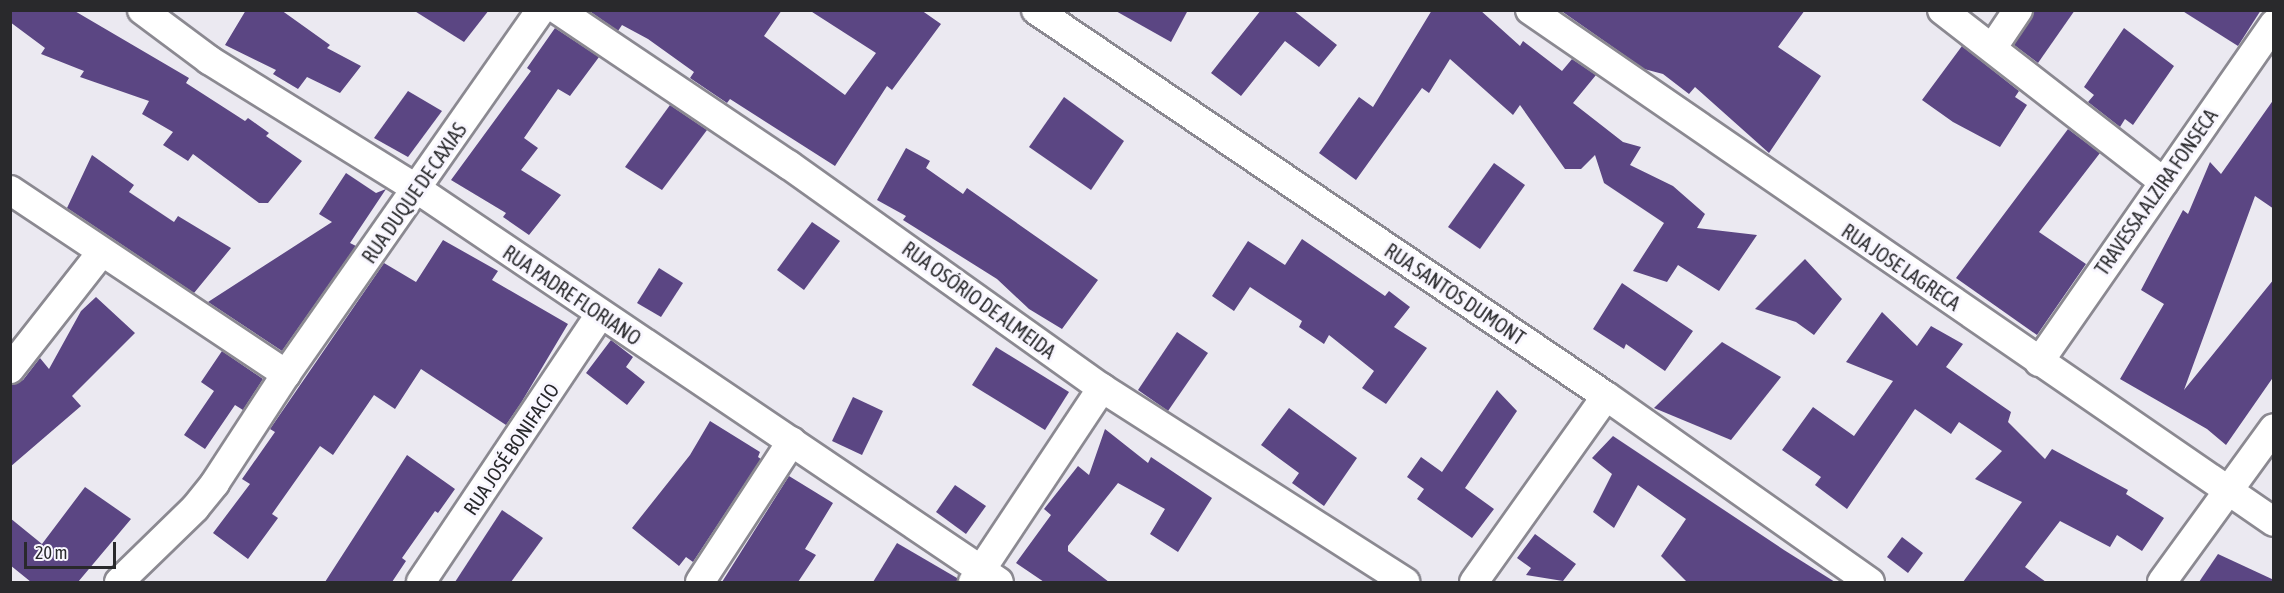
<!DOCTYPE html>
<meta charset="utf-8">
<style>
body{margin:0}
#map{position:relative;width:2284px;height:593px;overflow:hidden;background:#ebe9f1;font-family:"Asap Condensed",sans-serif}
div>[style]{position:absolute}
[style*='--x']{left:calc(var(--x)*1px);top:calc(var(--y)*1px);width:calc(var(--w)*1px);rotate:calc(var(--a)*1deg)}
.building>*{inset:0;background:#5b4683}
.roads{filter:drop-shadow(2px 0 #8b8991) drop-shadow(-2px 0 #8b8991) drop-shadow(0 2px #8b8991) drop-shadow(0 -2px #8b8991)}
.street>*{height:28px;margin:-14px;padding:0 14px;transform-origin:14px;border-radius:14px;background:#fff}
span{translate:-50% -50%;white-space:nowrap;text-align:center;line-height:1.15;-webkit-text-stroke:6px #f9f7ff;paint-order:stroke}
.street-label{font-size:20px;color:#29292c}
.frame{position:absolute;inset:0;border:12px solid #29292c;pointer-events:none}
.scale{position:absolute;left:24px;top:542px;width:92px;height:27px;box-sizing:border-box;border:3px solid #29292c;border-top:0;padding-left:8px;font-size:18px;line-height:21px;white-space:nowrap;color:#29292c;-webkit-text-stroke:4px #f9f7ff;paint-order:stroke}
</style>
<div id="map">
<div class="building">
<div style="clip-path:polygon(10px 10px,73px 10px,189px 78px,186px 83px,245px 121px,248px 118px,269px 133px,266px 136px,302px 161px,268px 203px,259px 203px,193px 154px,188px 161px,163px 145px,173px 132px,142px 114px,149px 101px,80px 77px,84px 71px,41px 54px,45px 48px,10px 22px)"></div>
<div style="clip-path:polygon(246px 10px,281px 10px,330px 45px,327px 48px,361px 66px,340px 93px,307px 77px,298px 89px,273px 74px,276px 70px,225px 45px)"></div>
<div style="clip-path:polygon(413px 10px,489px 10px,464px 42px)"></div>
<div style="clip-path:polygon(588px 10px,782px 10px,764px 36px,845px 95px,876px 53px,809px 10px,921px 10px,941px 24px,892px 90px,887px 86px,835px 166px,730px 99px,727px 103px,690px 78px,694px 72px,648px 39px,622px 25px,618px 31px)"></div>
<div style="clip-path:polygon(1114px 10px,1188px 10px,1171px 42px)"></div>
<div style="clip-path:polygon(1261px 10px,1293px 10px,1337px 45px,1319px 67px,1285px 41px,1241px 96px,1211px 73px)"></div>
<div style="clip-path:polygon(1432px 10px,1480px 10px,1520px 46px,1523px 41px,1562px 71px,1572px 59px,1596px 75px,1573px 103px,1623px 142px,1641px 147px,1630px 165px,1673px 186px,1705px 214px,1697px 228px,1757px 235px,1719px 291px,1678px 265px,1667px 282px,1633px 271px,1664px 223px,1604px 183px,1595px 155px,1581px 169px,1565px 169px,1520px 105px,1513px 115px,1450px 59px,1429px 93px,1422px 88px,1356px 180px,1319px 153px,1359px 97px,1373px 107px)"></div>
<div style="clip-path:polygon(1560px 10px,1805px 10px,1778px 47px,1821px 76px,1769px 153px,1695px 87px,1689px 94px,1663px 74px,1644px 69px)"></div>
<div style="clip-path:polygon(2034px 10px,2075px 10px,2038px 63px,2014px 45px)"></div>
<div style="clip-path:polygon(2181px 10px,2261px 10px,2238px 46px)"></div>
<div style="clip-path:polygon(555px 28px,599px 57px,570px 96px,558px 89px,524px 138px,538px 148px,521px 170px,561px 195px,529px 235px,503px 217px,506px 213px,451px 180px,531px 71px,527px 68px)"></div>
<div style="clip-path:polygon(2124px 28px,2174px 66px,2133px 125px,2125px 119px,2120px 127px,2088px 102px,2094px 95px,2084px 87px)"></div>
<div style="clip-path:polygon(1962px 46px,2019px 91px,2015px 97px,2027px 105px,2000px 147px,1953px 122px,1922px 100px)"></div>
<div style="clip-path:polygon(408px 91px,442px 111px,408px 157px,374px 138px)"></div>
<div style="clip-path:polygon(1064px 97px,1124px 141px,1091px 190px,1029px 147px)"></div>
<div style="clip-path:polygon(2274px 99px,2274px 209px,2255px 196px,2184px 390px,2274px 279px,2274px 376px,2226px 445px,2207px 429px,2120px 379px,2164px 304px,2141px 290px,2183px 210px,2188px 214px,2210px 162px,2221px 174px)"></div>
<div style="clip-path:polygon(670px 105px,707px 130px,662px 190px,625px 167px)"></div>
<div style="clip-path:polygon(2068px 129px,2100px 153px,2039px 232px,2086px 264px,2037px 335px,1956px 278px)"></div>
<div style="clip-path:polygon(906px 148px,930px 161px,926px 168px,963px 194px,967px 188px,1098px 280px,1062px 329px,1029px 309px,997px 279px,903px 220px,906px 216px,877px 200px)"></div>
<div style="clip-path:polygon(92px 155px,134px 185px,129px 192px,174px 222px,178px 216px,231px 248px,194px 293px,67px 208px)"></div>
<div style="clip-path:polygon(1494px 163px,1525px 185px,1480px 249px,1448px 227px)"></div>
<div style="clip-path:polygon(346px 173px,376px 193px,386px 189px,350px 243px,356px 246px,282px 351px,208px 302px,332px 222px,319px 214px)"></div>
<div style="clip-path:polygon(812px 222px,840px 241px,804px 290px,777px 270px)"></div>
<div style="clip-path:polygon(1302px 239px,1385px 296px,1389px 291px,1410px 307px,1394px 327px,1427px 348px,1386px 404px,1362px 388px,1374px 371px,1329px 335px,1324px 344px,1299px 327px,1302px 321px,1250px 287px,1234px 311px,1212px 296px,1248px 241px,1285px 265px)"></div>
<div style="clip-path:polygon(443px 240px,498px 271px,492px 280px,568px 324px,521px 403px,506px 425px,421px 369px,395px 409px,374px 395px,333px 455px,320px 446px,272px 514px,278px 518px,248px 559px,213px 533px,250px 484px,242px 479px,275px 432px,270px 429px,384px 263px,416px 282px)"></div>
<div style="clip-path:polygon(1805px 259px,1842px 299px,1814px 335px,1796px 322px,1755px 309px)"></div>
<div style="clip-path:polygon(659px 268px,683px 283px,661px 317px,637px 303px)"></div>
<div style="clip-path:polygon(1622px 283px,1693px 331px,1665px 371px,1626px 344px,1624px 349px,1593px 329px)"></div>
<div style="clip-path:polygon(96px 297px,135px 333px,72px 396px,81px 406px,10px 467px,10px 385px,23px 380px,40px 358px,49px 369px,81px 311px)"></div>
<div style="clip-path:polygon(1882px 312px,1917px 346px,1931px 326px,1963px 344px,1946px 367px,2011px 412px,2008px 422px,2045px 459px,2052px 449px,2128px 490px,2126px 494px,2164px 518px,2142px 551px,2117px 535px,2110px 547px,2060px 521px,2025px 567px,2046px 582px,1963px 582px,2022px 502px,1975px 479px,2002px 451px,1959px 422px,1951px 434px,1915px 409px,1847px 509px,1815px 485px,1821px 477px,1782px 450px,1813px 407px,1854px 436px,1893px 381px,1846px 362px)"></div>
<div style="clip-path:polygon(1177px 332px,1208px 353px,1168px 411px,1138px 390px)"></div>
<div style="clip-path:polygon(611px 340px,633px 357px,626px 367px,645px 382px,627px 405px,586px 373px)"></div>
<div style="clip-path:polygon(1722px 342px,1781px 377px,1731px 440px,1654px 408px)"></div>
<div style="clip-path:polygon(996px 347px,1069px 392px,1045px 430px,972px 385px)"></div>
<div style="clip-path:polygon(222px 351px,263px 379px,243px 410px,235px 405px,205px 449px,184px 435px,214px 391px,201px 382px)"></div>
<div style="clip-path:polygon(1497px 390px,1517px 411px,1465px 488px,1494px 509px,1472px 538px,1417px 499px,1424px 489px,1407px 477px,1421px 457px,1442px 472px)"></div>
<div style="clip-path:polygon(853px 397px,883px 411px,862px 455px,832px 441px)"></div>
<div style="clip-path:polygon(1289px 408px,1357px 458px,1324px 506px,1292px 483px,1299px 473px,1261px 445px)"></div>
<div style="clip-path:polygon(710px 421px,760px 452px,758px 457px,761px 459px,693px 562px,686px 557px,679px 566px,632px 528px,690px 455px)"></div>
<div style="clip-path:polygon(1105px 429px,1148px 463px,1151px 457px,1212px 498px,1178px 552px,1150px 534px,1165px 509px,1118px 483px,1068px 546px,1068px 551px,1109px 582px,1044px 582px,1016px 563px,1051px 515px,1044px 509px,1078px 466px,1089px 475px)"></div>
<div style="clip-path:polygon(1613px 436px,1784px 550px,1835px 582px,1687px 582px,1661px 556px,1686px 519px,1638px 485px,1614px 528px,1593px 512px,1612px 474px,1592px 458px)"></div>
<div style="clip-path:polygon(407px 455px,455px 489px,438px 513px,435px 511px,402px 558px,406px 561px,392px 582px,325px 582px)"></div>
<div style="clip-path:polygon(789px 476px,833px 503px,805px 549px,816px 555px,798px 582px,722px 582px)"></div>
<div style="clip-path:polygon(955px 485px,986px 506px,966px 534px,936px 512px)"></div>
<div style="clip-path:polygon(85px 487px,131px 519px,78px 582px,31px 582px,10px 565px,10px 518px,42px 544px)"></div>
<div style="clip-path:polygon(502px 510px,543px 538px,511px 582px,455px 582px)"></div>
<div style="clip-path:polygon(1535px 534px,1576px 564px,1563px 581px,1526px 575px,1531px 568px,1517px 558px)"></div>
<div style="clip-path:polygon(1902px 537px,1923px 553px,1908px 573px,1887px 557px)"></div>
<div style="clip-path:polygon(897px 543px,957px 578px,957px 582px,873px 582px)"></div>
<div style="clip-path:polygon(2218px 554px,2274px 580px,2274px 582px,2199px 582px)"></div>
</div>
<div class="roads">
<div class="street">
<div style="--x:142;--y:10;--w:84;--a:36.7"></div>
<div style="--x:209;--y:60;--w:245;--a:31.8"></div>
<div style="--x:417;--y:189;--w:702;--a:34.03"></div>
<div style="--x:558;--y:10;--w:278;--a:33.9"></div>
<div style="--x:789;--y:165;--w:384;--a:35.5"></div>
<div style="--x:1102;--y:388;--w:360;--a:32.6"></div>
<div style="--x:1036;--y:10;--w:688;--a:34.11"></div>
<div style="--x:1606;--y:396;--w:323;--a:35.2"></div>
<div style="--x:1530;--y:10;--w:903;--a:34.53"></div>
<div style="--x:1942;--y:10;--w:281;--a:37.8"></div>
<div style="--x:1993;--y:47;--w:45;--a:-56"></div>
<div style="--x:10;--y:190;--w:332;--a:33.7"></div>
<div style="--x:2039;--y:362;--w:412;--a:-55.2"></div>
<div style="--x:10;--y:369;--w:147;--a:-51.9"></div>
<div style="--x:119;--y:582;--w:106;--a:-44.2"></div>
<div style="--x:195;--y:508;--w:32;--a:-51"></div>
<div style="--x:215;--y:483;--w:130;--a:-56.9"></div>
<div style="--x:286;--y:374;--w:444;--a:-55"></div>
<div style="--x:421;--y:582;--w:321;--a:-56.2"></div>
<div style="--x:700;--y:582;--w:168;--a:-56.9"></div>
<div style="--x:973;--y:582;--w:233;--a:-56.4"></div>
<div style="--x:1474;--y:582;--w:228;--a:-54.6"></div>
<div style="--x:2162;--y:582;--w:190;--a:-54"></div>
</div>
</div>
<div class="street-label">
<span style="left:2156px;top:192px;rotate:-55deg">TRAVESSA ALZIRA FONSECA</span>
<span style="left:414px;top:193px;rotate:-55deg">RUA DUQUE DE CAXIAS</span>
<span style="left:1901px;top:267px;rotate:34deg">RUA JOSE LAGRECA</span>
<span style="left:1455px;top:294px;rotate:34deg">RUA SANTOS DUMONT</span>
<span style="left:572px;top:295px;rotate:34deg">RUA PADRE FLORIANO</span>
<span style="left:979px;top:300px;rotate:36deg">RUA OSÓRIO DE ALMEIDA</span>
<span style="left:511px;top:449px;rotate:-56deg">RUA JOSÉ BONIFACIO</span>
</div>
<div class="frame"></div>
<div class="scale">20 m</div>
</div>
